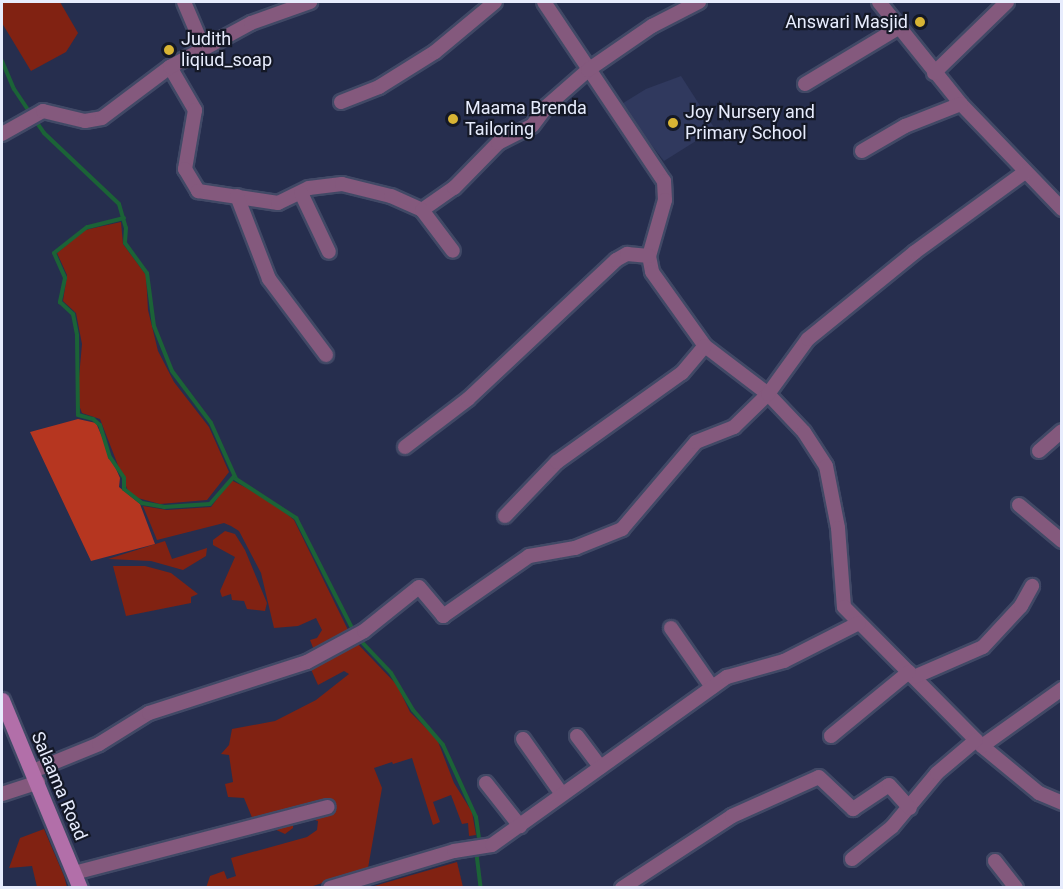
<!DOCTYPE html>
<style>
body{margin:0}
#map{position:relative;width:1063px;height:889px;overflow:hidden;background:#262e4e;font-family:Roboto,sans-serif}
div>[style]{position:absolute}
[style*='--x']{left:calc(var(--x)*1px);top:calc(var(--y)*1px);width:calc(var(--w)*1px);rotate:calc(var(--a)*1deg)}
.built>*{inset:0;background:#30395e}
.green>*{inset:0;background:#812212}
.forest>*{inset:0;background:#b63620}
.stream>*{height:4px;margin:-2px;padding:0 2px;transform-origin:2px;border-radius:2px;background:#1b6337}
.roads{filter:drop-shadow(2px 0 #414966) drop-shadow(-2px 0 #414966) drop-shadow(0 2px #414966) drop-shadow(0 -2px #414966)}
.minor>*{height:14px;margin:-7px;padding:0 7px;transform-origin:7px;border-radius:7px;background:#84597d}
.secondary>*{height:15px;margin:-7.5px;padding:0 7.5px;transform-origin:7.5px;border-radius:7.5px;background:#b26fa9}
.dots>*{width:16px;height:16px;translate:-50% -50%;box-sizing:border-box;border:3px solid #141826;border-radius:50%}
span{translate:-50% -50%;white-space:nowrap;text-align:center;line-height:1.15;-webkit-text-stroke:4.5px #141826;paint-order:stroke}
.poi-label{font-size:18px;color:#e7ecfd}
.right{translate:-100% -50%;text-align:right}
.left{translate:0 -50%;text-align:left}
.street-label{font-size:18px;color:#e7ecfd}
.frame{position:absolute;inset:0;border:3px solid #e7ecfd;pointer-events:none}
</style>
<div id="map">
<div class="built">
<div style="clip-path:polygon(681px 76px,715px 129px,664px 161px,620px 105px,646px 89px)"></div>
</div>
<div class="green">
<div style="clip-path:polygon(2px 2px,60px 2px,78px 33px,66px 52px,31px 71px,2px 23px)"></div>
<div style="clip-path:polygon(121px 222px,123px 244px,146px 275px,148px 310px,158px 351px,174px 382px,209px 427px,229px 472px,207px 500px,160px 504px,134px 497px,128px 491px,100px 419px,82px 413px,77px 400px,82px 344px,76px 313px,63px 301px,67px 275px,57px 253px,85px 230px)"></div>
<div style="clip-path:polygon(231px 480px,272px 501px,294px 520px,350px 634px,314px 650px,310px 640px,317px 638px,322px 630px,316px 618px,298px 626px,274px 628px,261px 573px,239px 531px,231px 526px,224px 523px,157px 540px,143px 506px,167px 510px,211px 507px)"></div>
<div style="clip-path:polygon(225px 531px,235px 534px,245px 550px,267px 603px,265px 611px,247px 609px,244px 601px,232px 600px,231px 594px,222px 597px,220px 591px,235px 557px,213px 545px,213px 540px)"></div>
<div style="clip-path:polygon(165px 541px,172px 559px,207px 548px,206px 556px,183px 570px,151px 561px,108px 559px)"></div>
<div style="clip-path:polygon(113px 566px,145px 566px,171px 573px,198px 594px,191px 597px,191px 603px,126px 616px)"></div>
<div style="clip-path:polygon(355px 641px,397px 685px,410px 712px,437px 739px,454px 783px,472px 812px,476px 835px,469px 836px,468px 823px,462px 824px,451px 795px,433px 802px,440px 822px,433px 825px,412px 758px,393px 764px,392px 762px,374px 768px,382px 788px,368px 868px,310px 887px,206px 888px,210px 876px,224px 871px,227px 879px,236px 876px,231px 858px,307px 837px,317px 830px,318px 821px,306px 817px,293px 820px,293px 828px,285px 834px,270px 827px,258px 832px,244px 798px,228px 797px,225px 784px,233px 782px,229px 755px,221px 754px,229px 745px,232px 729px,275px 721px,316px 700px,349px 674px,344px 671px,318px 685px,309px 665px)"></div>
<div style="clip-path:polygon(44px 829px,64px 876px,67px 887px,37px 887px,32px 866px,9px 868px,20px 838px)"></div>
<div style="clip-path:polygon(457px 862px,463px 887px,371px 887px,412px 875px)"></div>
</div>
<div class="forest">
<div style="clip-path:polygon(78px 419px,96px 423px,120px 478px,119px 487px,140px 504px,155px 544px,91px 561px,30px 432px)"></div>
</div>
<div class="stream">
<div style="--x:2;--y:61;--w:30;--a:67"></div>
<div style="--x:14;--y:89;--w:30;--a:56"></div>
<div style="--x:35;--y:120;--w:16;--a:55"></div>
<div style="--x:44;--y:133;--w:103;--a:43.4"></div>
<div style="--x:119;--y:204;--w:25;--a:74"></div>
<div style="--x:126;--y:228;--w:15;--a:94"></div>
<div style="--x:125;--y:243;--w:37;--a:54"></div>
<div style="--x:147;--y:273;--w:53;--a:82.5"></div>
<div style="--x:154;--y:326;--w:48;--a:68.2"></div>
<div style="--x:172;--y:371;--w:65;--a:53.1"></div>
<div style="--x:211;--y:423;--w:61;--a:65.9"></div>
<div style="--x:236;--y:479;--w:72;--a:33"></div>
<div style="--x:296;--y:518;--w:128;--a:63"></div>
<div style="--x:124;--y:218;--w:38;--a:166"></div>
<div style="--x:87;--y:227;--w:42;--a:141.8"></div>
<div style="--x:54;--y:253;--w:27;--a:66"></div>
<div style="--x:65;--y:278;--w:25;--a:102"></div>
<div style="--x:60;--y:302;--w:18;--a:43"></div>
<div style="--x:73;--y:314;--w:21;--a:79"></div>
<div style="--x:77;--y:335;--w:80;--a:89.3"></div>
<div style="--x:78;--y:415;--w:16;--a:15"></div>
<div style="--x:93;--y:419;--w:9;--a:41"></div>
<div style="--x:100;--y:425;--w:34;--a:73"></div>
<div style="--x:110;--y:457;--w:25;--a:56"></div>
<div style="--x:124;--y:478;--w:11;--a:90"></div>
<div style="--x:124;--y:489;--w:23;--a:38"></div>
<div style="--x:142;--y:503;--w:22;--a:10"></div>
<div style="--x:164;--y:507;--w:46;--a:-3.7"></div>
<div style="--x:210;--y:504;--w:37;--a:-49"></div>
<div style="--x:358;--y:638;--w:48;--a:46.7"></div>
<div style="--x:391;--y:673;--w:43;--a:59.3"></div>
<div style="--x:413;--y:710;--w:46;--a:49.4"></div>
<div style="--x:443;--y:745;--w:79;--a:65.4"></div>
<div style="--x:476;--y:817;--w:27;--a:82"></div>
<div style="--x:476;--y:850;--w:38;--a:83"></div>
</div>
<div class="roads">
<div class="minor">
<div style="--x:184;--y:2;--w:51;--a:66.9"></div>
<div style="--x:544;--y:2;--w:216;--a:56.2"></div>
<div style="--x:664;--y:181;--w:19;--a:87"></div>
<div style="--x:665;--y:200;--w:58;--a:105.9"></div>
<div style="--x:649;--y:256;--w:16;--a:79"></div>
<div style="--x:652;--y:272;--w:91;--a:54.4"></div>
<div style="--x:705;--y:346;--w:79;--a:37.3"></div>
<div style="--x:768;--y:394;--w:52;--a:46.5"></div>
<div style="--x:804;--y:432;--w:40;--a:57.1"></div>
<div style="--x:826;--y:466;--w:63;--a:79"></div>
<div style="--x:838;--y:528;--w:79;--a:85.7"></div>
<div style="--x:844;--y:607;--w:196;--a:45.2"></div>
<div style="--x:982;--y:746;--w:74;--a:39.5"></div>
<div style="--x:1039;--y:793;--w:25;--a:23"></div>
<div style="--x:879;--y:2;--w:131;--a:51.2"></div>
<div style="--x:961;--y:104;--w:146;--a:46.1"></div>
<div style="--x:170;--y:67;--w:50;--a:59.8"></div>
<div style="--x:195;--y:110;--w:60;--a:99.6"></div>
<div style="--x:185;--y:169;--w:26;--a:59"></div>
<div style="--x:198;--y:191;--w:81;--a:8.5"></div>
<div style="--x:278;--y:203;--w:34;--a:-26"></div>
<div style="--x:309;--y:188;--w:33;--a:-7"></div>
<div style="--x:342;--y:184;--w:50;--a:13.8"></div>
<div style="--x:391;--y:196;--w:34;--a:24"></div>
<div style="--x:422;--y:210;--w:39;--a:-35"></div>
<div style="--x:454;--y:188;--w:63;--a:-45.6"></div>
<div style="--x:498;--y:143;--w:38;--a:-27"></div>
<div style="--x:532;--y:126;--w:25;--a:-53"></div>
<div style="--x:547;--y:106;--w:55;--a:-41.3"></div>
<div style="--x:588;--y:70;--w:78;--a:-34.5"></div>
<div style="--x:652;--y:26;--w:53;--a:-27.1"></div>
<div style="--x:934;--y:73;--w:102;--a:-44.2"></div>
<div style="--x:805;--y:84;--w:111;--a:-31"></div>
<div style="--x:341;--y:102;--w:41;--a:-21.5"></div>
<div style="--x:379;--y:87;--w:66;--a:-32"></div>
<div style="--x:435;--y:52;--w:78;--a:-39.8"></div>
<div style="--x:2;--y:134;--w:47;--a:-29.3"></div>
<div style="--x:43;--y:111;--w:43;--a:13.4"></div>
<div style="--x:85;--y:121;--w:17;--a:-10"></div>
<div style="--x:102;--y:118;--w:85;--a:-36.9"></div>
<div style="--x:170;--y:67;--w:92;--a:-28.5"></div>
<div style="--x:251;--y:23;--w:63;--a:-19.6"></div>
<div style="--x:862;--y:151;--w:50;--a:-30.2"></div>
<div style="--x:905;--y:126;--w:60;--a:-21.4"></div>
<div style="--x:301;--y:193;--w:65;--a:64.6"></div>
<div style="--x:237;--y:196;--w:89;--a:68.9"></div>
<div style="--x:269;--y:279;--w:95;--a:53.1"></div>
<div style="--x:422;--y:210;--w:51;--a:52.9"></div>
<div style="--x:405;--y:447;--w:79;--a:-37.3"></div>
<div style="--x:468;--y:399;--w:203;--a:-43.2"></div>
<div style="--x:616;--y:260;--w:13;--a:-29"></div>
<div style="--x:627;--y:254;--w:22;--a:5"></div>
<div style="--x:1039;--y:451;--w:30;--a:-41"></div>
<div style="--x:1019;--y:505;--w:56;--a:39.9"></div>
<div style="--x:505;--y:516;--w:75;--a:-46.1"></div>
<div style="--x:557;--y:462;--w:153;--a:-35.5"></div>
<div style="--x:682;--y:373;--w:35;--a:-50"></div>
<div style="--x:671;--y:628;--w:72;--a:55.2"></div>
<div style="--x:914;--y:677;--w:75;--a:-23.5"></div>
<div style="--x:983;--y:647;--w:56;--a:-47.2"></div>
<div style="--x:1021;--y:606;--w:23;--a:-61"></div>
<div style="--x:577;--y:736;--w:39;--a:53"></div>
<div style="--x:831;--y:736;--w:101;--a:-39.4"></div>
<div style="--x:523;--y:739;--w:67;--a:54.7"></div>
<div style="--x:982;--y:746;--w:98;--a:-35.5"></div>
<div style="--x:33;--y:771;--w:71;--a:-22.2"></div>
<div style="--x:99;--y:744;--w:59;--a:-31.8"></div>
<div style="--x:149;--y:713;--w:166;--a:-17.9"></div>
<div style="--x:307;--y:662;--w:65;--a:-28.5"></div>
<div style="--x:364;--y:631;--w:70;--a:-38.7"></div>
<div style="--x:419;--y:587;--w:38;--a:50"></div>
<div style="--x:443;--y:616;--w:105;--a:-34.9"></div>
<div style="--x:529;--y:556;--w:47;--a:-9.9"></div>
<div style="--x:575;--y:548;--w:51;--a:-22"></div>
<div style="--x:622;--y:529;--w:114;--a:-49.6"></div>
<div style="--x:696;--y:442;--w:41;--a:-21.5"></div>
<div style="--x:734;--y:427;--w:47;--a:-44.1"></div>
<div style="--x:768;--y:394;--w:68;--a:-54"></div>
<div style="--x:808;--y:339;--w:138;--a:-39.1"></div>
<div style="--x:915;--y:252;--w:136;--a:-36"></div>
<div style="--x:486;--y:783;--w:55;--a:51.7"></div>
<div style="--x:2;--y:794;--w:38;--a:-18"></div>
<div style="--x:852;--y:859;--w:51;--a:-38.7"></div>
<div style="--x:892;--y:827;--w:70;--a:-50.2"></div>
<div style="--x:937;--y:773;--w:51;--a:-40.2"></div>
<div style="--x:995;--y:861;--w:34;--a:52"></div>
<div style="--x:74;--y:873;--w:262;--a:-14.6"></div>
<div style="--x:330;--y:888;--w:129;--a:-16.6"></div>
<div style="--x:454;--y:851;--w:38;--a:-9"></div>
<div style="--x:492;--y:845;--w:289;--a:-35.6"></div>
<div style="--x:727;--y:677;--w:59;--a:-15.7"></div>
<div style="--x:784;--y:661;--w:84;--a:-26.9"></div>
<div style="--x:622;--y:888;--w:131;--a:-33.2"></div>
<div style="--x:732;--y:816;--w:95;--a:-24.1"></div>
<div style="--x:819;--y:777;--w:47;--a:43.3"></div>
<div style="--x:853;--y:809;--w:43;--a:-33.7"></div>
<div style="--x:889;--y:785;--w:31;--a:48"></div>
</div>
<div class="secondary">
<div style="--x:2;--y:700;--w:204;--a:67.5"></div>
</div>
</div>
<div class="dots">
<div style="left:920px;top:22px;background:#d8b434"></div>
<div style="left:169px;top:50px;background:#d8b434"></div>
<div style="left:453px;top:119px;background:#d8b434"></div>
<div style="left:673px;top:123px;background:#d8b434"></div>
</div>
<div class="poi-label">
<span class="right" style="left:908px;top:22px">Answari Masjid</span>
<span class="left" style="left:181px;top:50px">Judith<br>liqiud_soap</span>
<span class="left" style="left:465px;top:119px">Maama Brenda<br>Tailoring</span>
<span class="left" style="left:685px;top:123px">Joy Nursery and<br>Primary School</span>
</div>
<div class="street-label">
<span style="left:59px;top:786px;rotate:67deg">Salaama Road</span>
</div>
<div class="frame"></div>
</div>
